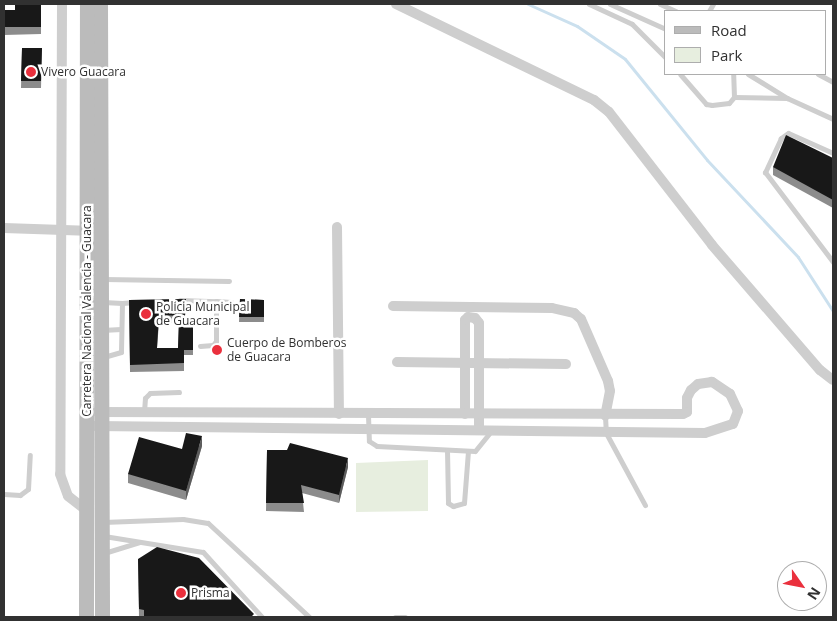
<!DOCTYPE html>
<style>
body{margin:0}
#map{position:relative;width:837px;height:621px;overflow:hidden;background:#fff;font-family:"Open Sans",sans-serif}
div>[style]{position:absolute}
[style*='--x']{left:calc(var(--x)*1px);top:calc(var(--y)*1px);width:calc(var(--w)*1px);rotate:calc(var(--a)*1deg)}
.green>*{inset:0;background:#e7eedf}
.stream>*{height:3px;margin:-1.5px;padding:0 1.5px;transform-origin:1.5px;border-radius:1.5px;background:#cbe0ee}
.service>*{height:5px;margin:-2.5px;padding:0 2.5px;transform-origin:2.5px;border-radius:2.5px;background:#cecece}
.minor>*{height:10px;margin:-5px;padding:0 5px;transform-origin:5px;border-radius:5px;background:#cecece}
.secondary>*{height:15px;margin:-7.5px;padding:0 7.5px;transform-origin:7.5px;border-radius:7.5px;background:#bbb}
.wall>*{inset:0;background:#8c8c8c}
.shaded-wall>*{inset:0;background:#5d5d5d}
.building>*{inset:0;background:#181818}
.dots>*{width:14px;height:14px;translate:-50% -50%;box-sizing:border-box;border:2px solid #fff;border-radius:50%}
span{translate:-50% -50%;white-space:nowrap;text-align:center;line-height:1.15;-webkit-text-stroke:5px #fff;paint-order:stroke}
.poi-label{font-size:12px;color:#313131}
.left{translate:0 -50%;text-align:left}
.street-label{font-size:12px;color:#313131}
.frame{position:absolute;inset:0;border:5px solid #313131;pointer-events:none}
.legend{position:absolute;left:664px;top:10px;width:162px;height:65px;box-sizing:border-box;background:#fff;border:1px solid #adadad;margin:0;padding:6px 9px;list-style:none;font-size:15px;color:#313131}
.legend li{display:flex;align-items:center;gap:10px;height:25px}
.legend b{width:25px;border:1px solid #adadad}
.north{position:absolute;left:777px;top:561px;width:50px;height:50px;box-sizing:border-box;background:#fff;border:1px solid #adadad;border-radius:50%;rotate:123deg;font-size:14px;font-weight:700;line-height:20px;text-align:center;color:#313131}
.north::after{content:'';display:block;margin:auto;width:18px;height:22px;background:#ea303d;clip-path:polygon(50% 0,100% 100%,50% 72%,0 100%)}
</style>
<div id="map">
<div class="green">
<div style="clip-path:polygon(428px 460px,428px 511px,356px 512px,356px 463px)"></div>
</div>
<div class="stream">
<div style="--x:528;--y:4;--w:54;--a:24.2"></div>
<div style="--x:577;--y:26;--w:58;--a:34.5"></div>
<div style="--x:625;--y:59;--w:130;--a:50.9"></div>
<div style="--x:707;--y:160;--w:133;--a:46.8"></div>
<div style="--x:798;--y:257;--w:64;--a:57.1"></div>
</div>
<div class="service">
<div style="--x:589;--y:4;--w:47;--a:24.9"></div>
<div style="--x:632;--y:24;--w:48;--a:45"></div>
<div style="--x:610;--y:4;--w:61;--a:24.1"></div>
<div style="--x:660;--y:4;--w:17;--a:24"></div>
<div style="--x:709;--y:11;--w:8;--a:-60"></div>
<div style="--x:680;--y:74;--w:40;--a:49"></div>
<div style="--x:706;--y:104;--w:6;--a:9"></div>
<div style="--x:712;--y:105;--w:17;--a:-7"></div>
<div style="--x:729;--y:103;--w:8;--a:-50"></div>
<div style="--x:734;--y:97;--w:23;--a:-92"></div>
<div style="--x:748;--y:74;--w:46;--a:31.6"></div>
<div style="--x:787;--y:98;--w:51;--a:24.5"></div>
<div style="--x:818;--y:74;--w:17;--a:28"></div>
<div style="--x:734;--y:97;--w:53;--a:1.1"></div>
<div style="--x:833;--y:153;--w:49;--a:-156"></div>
<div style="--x:788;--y:133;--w:9;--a:144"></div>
<div style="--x:781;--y:138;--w:38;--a:115"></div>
<div style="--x:765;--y:172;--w:113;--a:52.9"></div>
<div style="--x:104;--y:279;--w:125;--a:0.9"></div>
<div style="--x:180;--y:300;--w:36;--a:2"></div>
<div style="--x:216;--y:301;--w:40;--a:90"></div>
<div style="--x:216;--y:341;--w:5;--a:127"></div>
<div style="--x:213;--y:345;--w:13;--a:176"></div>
<div style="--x:216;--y:301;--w:15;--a:4"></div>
<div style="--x:103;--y:302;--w:19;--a:3"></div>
<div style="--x:122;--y:303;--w:49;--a:91.2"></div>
<div style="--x:121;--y:352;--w:19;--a:164"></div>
<div style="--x:122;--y:303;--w:14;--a:-4"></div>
<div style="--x:102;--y:330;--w:19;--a:-3"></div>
<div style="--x:144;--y:412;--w:14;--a:-86"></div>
<div style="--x:145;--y:398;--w:7;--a:-45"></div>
<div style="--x:150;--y:393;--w:29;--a:-2"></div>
<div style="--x:368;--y:415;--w:26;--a:88"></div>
<div style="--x:369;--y:441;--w:9;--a:32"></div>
<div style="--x:377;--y:446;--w:98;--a:2.9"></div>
<div style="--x:475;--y:451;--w:26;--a:-51"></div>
<div style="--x:605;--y:416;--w:17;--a:87"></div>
<div style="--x:606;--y:433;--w:82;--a:61.6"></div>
<div style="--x:447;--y:450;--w:53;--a:88.9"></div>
<div style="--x:448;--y:503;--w:6;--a:31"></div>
<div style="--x:453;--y:506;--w:11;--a:-15"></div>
<div style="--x:464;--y:503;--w:52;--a:-85.6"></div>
<div style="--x:4;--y:494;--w:16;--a:4"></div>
<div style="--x:20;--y:495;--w:10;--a:-37"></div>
<div style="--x:28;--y:489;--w:34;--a:-87"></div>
<div style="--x:103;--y:522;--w:80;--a:-2.1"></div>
<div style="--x:183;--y:519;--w:25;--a:9"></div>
<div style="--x:208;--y:523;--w:138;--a:42.9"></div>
<div style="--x:104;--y:536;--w:100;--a:9.2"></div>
<div style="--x:203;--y:552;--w:88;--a:47.8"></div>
<div style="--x:104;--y:553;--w:37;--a:-17"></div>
<div style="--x:395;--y:617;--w:10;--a:0"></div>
</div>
<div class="minor">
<div style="--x:62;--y:4;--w:470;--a:90.2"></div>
<div style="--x:60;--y:474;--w:23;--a:70"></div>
<div style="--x:68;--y:496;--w:24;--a:38"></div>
<div style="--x:396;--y:4;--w:220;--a:25.9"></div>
<div style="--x:594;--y:100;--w:19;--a:39"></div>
<div style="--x:609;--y:112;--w:168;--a:52.2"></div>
<div style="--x:712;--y:245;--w:165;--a:49.2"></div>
<div style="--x:820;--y:370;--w:16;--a:38"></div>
<div style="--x:337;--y:227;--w:187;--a:89.4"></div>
<div style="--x:4;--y:228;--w:89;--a:1.9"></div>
<div style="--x:393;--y:306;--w:159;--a:0.7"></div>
<div style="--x:552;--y:308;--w:23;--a:13"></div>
<div style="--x:574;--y:313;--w:9;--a:41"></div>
<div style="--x:581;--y:319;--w:68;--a:66.5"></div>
<div style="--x:608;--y:381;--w:10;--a:79"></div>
<div style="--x:610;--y:391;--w:25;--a:101"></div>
<div style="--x:397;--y:362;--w:169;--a:0.7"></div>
<div style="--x:465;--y:414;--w:94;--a:-90"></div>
<div style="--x:465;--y:320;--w:4;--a:-45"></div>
<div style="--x:468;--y:317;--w:7;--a:8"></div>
<div style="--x:475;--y:318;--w:6;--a:51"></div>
<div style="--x:479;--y:323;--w:107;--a:90"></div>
<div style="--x:95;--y:426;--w:610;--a:0.66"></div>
<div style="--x:705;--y:433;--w:29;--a:-18"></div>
<div style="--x:733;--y:424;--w:14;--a:-69"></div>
<div style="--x:738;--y:411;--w:19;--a:-115"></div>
<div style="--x:730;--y:394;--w:22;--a:-146"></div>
<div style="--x:712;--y:382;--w:14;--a:172"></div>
<div style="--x:698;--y:384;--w:9;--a:139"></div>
<div style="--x:691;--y:390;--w:9;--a:117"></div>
<div style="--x:687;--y:398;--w:14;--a:90"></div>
<div style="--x:687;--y:412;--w:4;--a:153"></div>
<div style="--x:683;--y:414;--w:586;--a:-179.8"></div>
</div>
<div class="secondary">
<div style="--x:100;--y:4;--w:613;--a:89.81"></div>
<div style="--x:86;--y:617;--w:613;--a:-89.91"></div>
</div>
<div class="wall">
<div style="clip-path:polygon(41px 4px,41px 34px,4px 35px,4px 10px,15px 10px)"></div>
<div style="clip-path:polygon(22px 48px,42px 48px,41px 88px,21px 88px)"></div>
<div style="clip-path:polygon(833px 158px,833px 208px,773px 175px,773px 167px)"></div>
<div style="clip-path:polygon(evenodd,186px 299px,185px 318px,193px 318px,193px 355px,184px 355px,184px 371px,130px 372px,129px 300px,186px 299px,159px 323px,179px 323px,178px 348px,157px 348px,159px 323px)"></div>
<div style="clip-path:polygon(240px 299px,264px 300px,264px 322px,239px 322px)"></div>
<div style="clip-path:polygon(202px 446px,186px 500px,128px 483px,128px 474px,182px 449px)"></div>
<div style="clip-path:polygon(267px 450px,348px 467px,339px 503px,302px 493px,304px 512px,266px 511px)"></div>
<div style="clip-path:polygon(138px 559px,254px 617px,139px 617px)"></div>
</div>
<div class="shaded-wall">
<div style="clip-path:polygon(202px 436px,202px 446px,186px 500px,186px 491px)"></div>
<div style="clip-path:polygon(348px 458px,348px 467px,339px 503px,339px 495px)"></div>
</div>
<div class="building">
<div style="clip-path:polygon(15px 4px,41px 4px,41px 27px,4px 27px,4px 10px,15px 10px)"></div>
<div style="clip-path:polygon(22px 48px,42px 48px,41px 81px,21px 81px)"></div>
<div style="clip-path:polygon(786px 135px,833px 158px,833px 200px,773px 167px)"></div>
<div style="clip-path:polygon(186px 299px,185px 316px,159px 315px,157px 348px,184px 348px,184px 363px,130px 365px,129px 300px)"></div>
<div style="clip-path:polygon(240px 299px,264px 300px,264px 317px,239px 317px)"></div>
<div style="clip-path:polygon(179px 318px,193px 318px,193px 350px,184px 350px,184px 348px,178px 348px)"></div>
<div style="clip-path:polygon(186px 433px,202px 436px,186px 491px,128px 474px,139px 437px,182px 449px)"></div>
<div style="clip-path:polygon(290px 443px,348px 458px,339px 495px,301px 485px,304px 503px,266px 503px,267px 450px,287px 450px)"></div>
<div style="clip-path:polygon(157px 547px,199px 558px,254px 614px,251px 617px,144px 617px,144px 610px,139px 609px,138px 559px)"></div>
</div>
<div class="dots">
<div style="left:31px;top:72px;background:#ea303d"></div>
<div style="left:146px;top:314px;background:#ea303d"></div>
<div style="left:217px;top:350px;background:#ea303d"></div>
<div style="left:181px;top:593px;background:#ea303d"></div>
</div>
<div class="poi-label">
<span class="left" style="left:41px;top:72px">Vivero Guacara</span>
<span class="left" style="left:156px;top:314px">Policia Municipal<br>de Guacara</span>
<span class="left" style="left:227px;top:350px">Cuerpo de Bomberos<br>de Guacara</span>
<span class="left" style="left:191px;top:593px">Prisma</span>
</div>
<div class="street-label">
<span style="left:87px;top:311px;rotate:-90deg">Carretera Nacional Valencia - Guacara</span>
</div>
<div class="frame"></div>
<ul class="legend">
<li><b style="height:6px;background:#bbb"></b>Road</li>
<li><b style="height:14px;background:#e7eedf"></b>Park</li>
</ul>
<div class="north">N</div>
</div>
